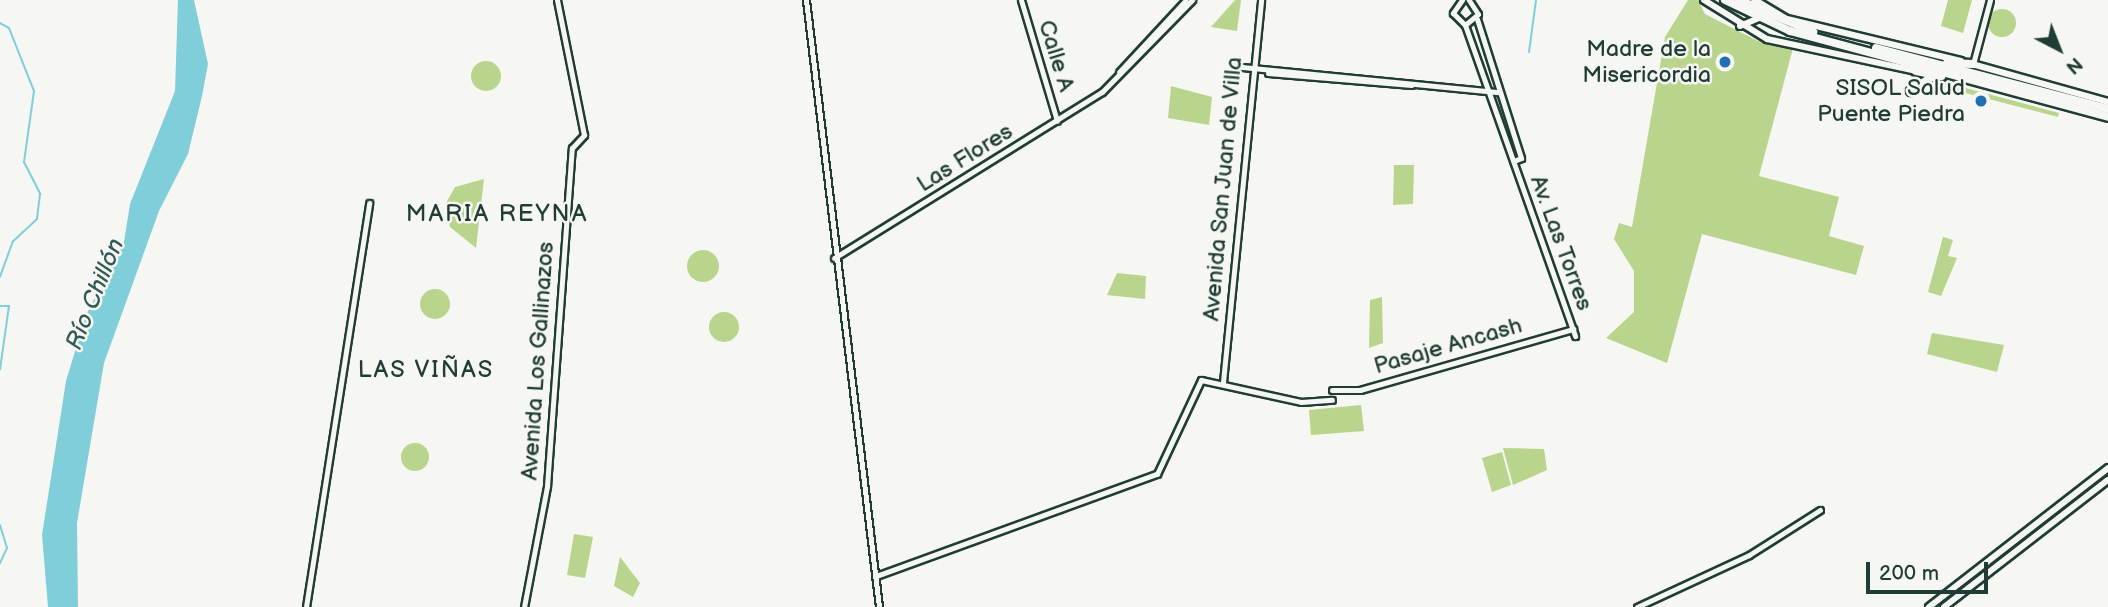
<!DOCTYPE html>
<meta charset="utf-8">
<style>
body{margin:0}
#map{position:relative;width:2108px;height:607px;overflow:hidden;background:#f6f6f2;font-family:"Balsamiq Sans",sans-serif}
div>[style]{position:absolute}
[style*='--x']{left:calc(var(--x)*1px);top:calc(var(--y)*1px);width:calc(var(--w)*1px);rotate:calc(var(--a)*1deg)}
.green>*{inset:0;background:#b9d58d}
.round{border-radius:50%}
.water>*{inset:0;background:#7fceda}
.stream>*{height:2px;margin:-1px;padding:0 1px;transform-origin:1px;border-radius:1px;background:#7fceda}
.roads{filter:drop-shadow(2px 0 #1f3d34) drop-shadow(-2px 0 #1f3d34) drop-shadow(0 2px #1f3d34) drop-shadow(0 -2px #1f3d34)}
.minor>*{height:5px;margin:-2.5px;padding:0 2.5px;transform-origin:2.5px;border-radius:2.5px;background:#f6f6f2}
.major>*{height:6px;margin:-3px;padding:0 3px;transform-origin:3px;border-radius:3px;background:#f6f6f2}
.highway>*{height:8px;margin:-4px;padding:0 4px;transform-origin:4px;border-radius:4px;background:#f6f6f2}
.dots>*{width:19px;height:19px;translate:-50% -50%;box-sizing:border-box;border:4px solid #f6f6f2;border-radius:50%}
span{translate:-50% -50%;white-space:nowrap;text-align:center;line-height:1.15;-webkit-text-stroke:5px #f6f6f2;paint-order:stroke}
.poi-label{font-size:23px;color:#1f3d34}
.right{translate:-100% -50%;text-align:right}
.street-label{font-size:23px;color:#1f3d34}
.neighbourhood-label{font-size:24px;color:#1f3d34;letter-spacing:2px}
.water-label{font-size:24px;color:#325a55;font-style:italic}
.north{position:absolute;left:2024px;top:14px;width:70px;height:70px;-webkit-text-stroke:5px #f6f6f2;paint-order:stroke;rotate:138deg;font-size:19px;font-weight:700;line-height:28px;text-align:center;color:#1f3d34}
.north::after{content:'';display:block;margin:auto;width:24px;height:32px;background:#1f3d34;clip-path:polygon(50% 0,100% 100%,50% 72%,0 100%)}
.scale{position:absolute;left:1866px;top:562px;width:122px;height:32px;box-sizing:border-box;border:4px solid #1f3d34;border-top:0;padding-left:9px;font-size:21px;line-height:24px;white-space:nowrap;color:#1f3d34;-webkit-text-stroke:5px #f6f6f2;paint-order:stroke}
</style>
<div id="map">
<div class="green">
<div style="clip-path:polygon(1235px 0,1241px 0,1237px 31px,1211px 27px)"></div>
<div style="clip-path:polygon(1688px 0,1698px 0,1705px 14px,1762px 43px,1793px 48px,1759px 176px,1839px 197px,1829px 236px,1864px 246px,1856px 275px,1702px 234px,1667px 363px,1606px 338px,1634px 312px,1634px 271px,1614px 239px,1619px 223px,1632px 227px,1665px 37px)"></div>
<div style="clip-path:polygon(1948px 0,1972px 0,1963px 33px,1941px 26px)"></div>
<div class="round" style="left:1988px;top:9px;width:28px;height:28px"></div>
<div class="round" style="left:471px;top:61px;width:30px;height:30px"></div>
<div style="clip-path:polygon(1943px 82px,2059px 113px,2058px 117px,1927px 83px)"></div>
<div style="clip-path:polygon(1171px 86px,1212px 97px,1209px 125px,1168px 118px)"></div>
<div style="clip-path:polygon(1394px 165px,1414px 165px,1413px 204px,1393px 205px)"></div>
<div style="clip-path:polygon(484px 179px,476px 248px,450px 227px,445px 205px,455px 187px)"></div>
<div style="clip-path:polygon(1943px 237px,1953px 240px,1948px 256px,1957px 258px,1941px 296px,1928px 292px)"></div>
<div class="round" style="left:687px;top:250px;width:32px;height:32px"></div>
<div style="clip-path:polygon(1117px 273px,1146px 276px,1145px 299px,1107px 295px)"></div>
<div class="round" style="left:420px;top:289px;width:30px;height:30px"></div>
<div style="clip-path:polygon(1382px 297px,1383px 343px,1369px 348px,1370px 300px)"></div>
<div class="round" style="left:709px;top:312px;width:30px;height:30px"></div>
<div style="clip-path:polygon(1932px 333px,2004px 345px,1997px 372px,1927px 354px)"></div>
<div style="clip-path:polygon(1361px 405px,1364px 431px,1311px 435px,1309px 410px)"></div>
<div class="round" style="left:401px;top:443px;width:28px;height:28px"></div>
<div style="clip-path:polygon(1503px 448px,1544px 449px,1547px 470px,1513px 485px)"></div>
<div style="clip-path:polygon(1502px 452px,1511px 485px,1492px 492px,1482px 458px)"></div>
<div style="clip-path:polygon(574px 534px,593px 537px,585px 578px,567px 575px)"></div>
<div style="clip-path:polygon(620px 557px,640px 583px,633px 597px,614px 586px)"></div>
</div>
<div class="water">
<div style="clip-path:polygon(178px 0,194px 0,208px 64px,202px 96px,188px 154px,159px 211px,104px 363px,77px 523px,78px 607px,48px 607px,42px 535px,66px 381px,86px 315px,124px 242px,130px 204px,175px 91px)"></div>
</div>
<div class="stream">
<div style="--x:0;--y:23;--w:10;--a:29"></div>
<div style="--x:9;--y:28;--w:68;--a:68.4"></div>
<div style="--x:34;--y:91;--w:72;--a:98"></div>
<div style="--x:24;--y:162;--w:36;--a:63"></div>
<div style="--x:40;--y:194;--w:25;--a:97"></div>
<div style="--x:37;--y:219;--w:33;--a:137"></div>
<div style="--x:13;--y:241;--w:38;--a:110"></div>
<div style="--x:1529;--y:52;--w:52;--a:-82.3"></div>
<div style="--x:0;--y:306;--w:9;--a:0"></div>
<div style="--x:9;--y:306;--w:64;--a:98.1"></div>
<div style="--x:0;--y:525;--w:24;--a:73"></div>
<div style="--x:7;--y:548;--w:17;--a:115"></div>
</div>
<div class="roads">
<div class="minor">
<div style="--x:806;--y:0;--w:611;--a:83.14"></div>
<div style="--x:1021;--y:0;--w:126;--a:73.4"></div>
<div style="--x:1462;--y:0;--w:16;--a:125"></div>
<div style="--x:1453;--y:13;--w:17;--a:45"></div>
<div style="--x:1465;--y:25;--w:17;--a:-40"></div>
<div style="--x:1478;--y:14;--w:17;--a:-123"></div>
<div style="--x:1477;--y:19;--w:146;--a:72.4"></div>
<div style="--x:1521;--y:158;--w:8;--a:157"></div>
<div style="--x:1465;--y:25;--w:330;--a:70.5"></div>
<div style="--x:1973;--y:64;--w:66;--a:-75.1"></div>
<div style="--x:1242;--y:67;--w:258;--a:5.6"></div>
<div style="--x:1119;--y:72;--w:98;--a:-47.1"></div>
<div style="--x:1268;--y:73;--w:144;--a:4.8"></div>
<div style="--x:834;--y:258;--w:315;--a:-31.8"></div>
<div style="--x:1102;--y:92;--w:129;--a:-45.6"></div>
<div style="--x:1223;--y:382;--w:384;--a:-84.3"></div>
<div style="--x:1332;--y:390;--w:28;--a:0"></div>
<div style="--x:1360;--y:390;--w:222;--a:-16"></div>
<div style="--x:876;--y:576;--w:299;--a:-20"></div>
<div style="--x:1157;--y:474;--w:104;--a:-64.9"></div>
<div style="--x:1201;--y:380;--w:102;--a:12.4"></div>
<div style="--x:1301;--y:402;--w:31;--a:-4"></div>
<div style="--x:306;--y:607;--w:409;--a:-81.1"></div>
<div style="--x:524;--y:607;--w:123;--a:-79.2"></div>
<div style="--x:547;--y:486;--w:339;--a:-85.8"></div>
<div style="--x:572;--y:148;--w:18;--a:-47"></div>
<div style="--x:584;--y:135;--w:138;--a:-101.3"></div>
<div style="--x:1637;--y:607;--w:123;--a:-24.9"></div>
<div style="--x:1749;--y:555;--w:84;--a:-32.4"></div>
</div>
<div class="major">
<div style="--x:1704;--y:0;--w:74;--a:31.8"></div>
<div style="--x:1767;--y:39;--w:152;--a:12.1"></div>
<div style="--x:1783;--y:18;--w:183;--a:13.6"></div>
<div style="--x:1740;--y:26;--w:23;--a:-23"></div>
<div style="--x:1761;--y:17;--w:18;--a:-112"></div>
<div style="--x:1972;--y:64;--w:141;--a:15.6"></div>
<div style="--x:1929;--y:607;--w:227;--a:-37.8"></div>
<div style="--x:1944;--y:607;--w:207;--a:-37.8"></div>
</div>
<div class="highway">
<div style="--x:1725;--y:0;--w:72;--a:25.5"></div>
<div style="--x:1790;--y:31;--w:329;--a:15.1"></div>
<div style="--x:1739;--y:0;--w:81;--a:23.4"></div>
<div style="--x:1758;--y:3;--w:31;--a:31"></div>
<div style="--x:1876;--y:48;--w:240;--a:14.7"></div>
<div style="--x:1947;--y:63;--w:26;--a:2"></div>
<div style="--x:1916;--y:71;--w:26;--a:11"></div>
<div style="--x:1911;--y:91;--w:27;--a:-34"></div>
</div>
</div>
<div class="dots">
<div style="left:1725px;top:62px;background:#1f6fb2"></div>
<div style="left:1981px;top:101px;background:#1f6fb2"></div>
</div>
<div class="poi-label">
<span class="right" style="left:1711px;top:62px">Madre de la<br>Misericordia</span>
<span class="right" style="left:1965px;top:101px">SISOL Salud<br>Puente Piedra</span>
</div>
<div class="street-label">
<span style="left:1056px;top:56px;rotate:73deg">Calle A</span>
<span style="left:965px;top:158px;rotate:-32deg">Las Flores</span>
<span style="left:1223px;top:189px;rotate:-85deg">Avenida San Juan de Villa</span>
<span style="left:1561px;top:243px;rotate:70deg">Av. Las Torres</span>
<span style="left:1448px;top:346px;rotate:-16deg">Pasaje Ancash</span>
<span style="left:538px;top:361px;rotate:-86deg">Avenida Los Gallinazos</span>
</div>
<div class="neighbourhood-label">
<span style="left:497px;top:214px">MARIA REYNA</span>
<span style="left:426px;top:370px">LAS VIÑAS</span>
</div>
<div class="water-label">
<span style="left:95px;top:294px;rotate:-68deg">Río Chillón</span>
</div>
<div class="north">N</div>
<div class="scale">200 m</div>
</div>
